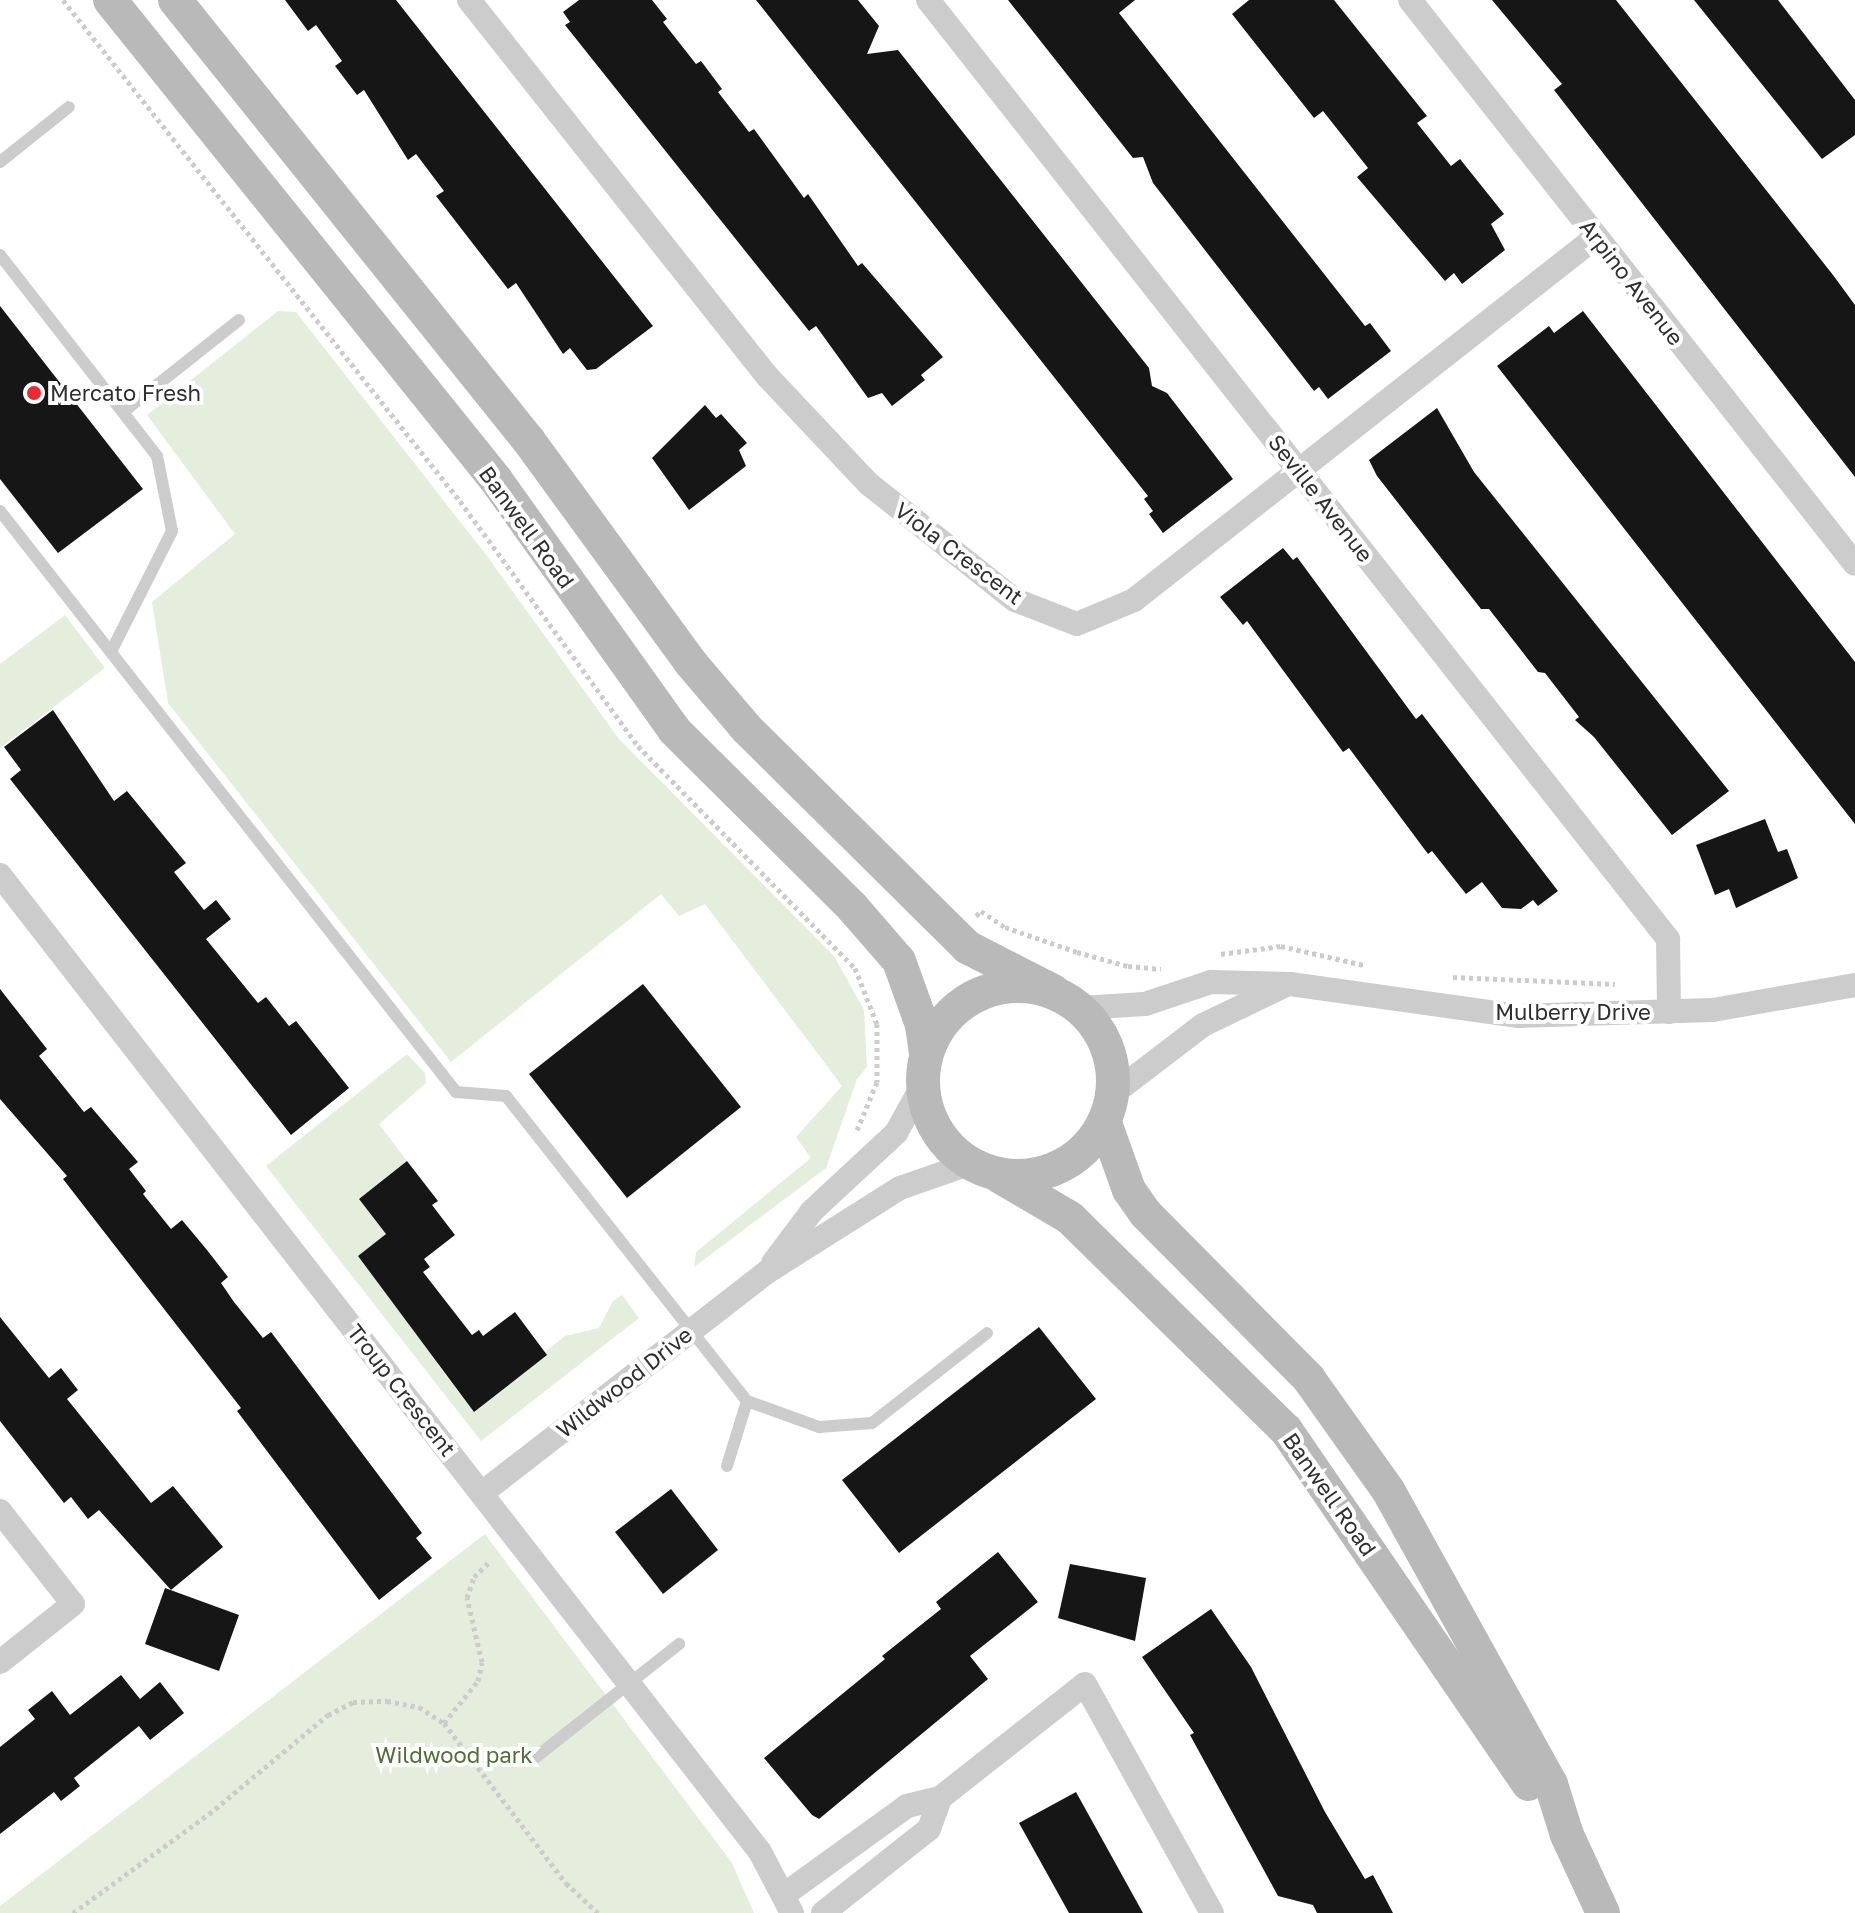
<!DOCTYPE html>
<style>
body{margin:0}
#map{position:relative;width:1855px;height:1913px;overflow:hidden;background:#fff;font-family:"Golos Text",sans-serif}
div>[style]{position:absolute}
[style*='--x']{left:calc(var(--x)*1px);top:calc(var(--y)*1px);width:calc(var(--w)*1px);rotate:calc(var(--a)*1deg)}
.green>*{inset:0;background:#e5eddc}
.building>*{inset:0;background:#161616}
.path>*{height:5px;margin-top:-2.5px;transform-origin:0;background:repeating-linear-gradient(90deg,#ccc 0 4px,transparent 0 8px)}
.service>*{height:12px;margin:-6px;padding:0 6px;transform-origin:6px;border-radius:6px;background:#ccc}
.minor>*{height:24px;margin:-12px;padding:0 12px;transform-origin:12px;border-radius:12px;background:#ccc}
.secondary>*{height:34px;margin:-17px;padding:0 17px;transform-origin:17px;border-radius:17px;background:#b9b9b9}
.secondary>.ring{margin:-17px;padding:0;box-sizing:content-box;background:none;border:34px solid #b9b9b9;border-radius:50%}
.dots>*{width:22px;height:22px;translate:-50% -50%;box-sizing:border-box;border:4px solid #fff;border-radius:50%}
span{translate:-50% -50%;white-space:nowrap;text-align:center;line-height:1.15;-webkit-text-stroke:8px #fff;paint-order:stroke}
.street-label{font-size:22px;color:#2f2f2f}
.poi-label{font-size:22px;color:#2f2f2f}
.left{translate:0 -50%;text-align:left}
.park-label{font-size:22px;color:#516e3a}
</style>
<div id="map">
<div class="green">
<div style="clip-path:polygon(278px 311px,296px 312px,487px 556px,619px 739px,834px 956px,864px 1010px,867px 1067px,857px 1079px,826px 1168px,694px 1267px,696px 1252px,811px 1158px,796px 1137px,842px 1086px,705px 904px,679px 916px,661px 894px,451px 1062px,168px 703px,152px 602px,235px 534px,147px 415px)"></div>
<div style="clip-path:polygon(65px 615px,105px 668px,0 748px,0 664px)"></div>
<div style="clip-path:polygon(407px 1054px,425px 1073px,426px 1083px,379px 1124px,407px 1161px,359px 1199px,386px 1234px,438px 1365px,473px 1411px,565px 1336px,599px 1328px,613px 1301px,622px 1295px,639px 1318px,481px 1441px,266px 1166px)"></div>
<div style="clip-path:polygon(485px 1534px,732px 1863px,754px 1913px,0 1913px,0 1906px)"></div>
</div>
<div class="building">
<div style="clip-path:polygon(285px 0,396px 0,653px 326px,596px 369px,587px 370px,570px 348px,563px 354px,516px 283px,508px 289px,436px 196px,444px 191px,416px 154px,408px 160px,364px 90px,357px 95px,335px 66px,342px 61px,316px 25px,308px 31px)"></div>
<div style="clip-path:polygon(579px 0,652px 0,667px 19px,663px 22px,696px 64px,701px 61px,722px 89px,718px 92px,749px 132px,754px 129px,804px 198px,808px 194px,858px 266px,862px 263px,943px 357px,921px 375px,925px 380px,892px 406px,882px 393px,868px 398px,816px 326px,809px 331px,565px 25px,570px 22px,563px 12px)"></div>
<div style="clip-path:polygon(756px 0,858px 0,879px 26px,867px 54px,898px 50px,1149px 368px,1152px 386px,1167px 393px,1233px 479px,1163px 533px,1149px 514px,1153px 511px,1144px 499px,1148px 496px)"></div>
<div style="clip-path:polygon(1008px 0,1135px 0,1119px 13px,1365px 326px,1370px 323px,1391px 351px,1328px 399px,1319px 387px,1314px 391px,1153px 183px,1143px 157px,1133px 158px)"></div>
<div style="clip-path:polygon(1249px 0,1334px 0,1427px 116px,1417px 123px,1451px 166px,1460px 159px,1504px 214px,1491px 224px,1505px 250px,1462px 284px,1454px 273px,1445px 281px,1357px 177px,1368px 168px,1323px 111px,1314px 118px,1232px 14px)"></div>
<div style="clip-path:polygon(1492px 0,1616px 0,1833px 275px,1855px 305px,1855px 477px,1554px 90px,1562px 84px)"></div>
<div style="clip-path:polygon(1694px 0,1778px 0,1855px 100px,1855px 135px,1822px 159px)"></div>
<div style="clip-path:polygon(0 306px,143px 489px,58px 553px,0 479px)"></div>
<div style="clip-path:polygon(1583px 311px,1855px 662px,1855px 824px,1497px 366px,1549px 326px,1554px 333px)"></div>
<div style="clip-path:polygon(705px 405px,716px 418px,721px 414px,747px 443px,739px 450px,746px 466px,689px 510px,652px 458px)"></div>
<div style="clip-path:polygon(1437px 408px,1474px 472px,1729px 791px,1672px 835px,1594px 737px,1575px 720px,1579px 717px,1545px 673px,1538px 672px,1489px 609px,1481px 609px,1377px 476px,1369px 460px)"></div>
<div style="clip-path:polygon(1283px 548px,1293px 560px,1297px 557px,1416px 719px,1422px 714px,1558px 891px,1538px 906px,1533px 900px,1521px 909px,1502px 908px,1482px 882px,1466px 894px,1432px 851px,1428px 854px,1349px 748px,1343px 752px,1247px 621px,1243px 625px,1220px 597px)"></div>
<div style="clip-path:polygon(53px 710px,114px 801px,127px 791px,186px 863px,174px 872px,204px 910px,216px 900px,231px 919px,206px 939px,258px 1003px,266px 997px,289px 1026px,296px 1021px,349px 1088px,291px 1135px,10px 779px,21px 770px,4px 747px)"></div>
<div style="clip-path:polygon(1765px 819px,1778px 852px,1787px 849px,1798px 878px,1736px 908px,1729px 889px,1715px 895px,1696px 845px)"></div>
<div style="clip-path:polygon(643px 984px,741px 1107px,627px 1198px,529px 1074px)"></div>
<div style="clip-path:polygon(0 989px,47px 1049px,39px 1056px,84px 1112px,91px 1107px,138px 1162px,129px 1169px,146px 1191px,143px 1194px,171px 1229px,182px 1220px,207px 1250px,228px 1277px,221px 1283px,234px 1302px,263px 1338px,271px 1332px,422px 1533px,416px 1538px,432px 1558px,379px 1600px,237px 1411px,241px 1408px,63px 1179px,67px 1176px,0 1099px)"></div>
<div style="clip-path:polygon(407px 1161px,438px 1201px,432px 1205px,455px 1235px,424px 1259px,430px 1267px,423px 1272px,472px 1335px,479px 1330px,483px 1336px,515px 1312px,547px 1355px,474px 1412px,358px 1256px,386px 1234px,359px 1199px)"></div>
<div style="clip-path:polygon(0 1317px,49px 1378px,61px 1368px,78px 1390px,67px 1399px,151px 1503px,173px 1486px,223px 1547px,171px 1590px,99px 1510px,88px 1519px,71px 1497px,64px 1503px,0 1421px)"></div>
<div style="clip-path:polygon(1039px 1327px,1096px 1399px,899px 1553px,842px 1480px)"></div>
<div style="clip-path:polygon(671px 1489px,718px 1550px,663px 1594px,615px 1532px)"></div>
<div style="clip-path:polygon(998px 1552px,1038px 1602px,970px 1656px,988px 1679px,819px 1819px,812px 1815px,764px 1758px,885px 1659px,882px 1656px,941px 1609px,936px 1602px)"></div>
<div style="clip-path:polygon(1070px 1564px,1146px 1578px,1135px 1641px,1058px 1618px)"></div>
<div style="clip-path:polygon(165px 1588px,239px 1615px,219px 1671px,145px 1644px)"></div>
<div style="clip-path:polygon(1211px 1609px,1251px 1667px,1325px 1812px,1365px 1879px,1373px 1875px,1393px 1913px,1317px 1913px,1313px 1905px,1278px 1896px,1190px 1735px,1194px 1733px,1142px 1657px)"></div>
<div style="clip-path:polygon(121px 1675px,140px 1699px,160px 1682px,184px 1713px,150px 1740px,139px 1726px,74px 1778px,80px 1786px,61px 1801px,54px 1792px,0 1834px,0 1747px,35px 1719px,28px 1710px,52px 1691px,70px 1715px)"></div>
<div style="clip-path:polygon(1076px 1792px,1143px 1913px,1069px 1913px,1019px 1823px)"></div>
</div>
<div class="path">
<div style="--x:63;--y:0;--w:639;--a:51.61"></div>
<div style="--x:460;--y:501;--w:303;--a:54"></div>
<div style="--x:638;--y:746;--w:310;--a:45.7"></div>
<div style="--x:855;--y:968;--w:60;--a:68.6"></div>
<div style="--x:877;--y:1024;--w:58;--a:90"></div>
<div style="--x:877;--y:1082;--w:52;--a:112.6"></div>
<div style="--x:976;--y:916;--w:7;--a:-45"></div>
<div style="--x:981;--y:911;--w:29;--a:34"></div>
<div style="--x:1005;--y:927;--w:76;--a:19.1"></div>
<div style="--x:1077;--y:952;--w:53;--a:15.4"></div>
<div style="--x:1128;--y:966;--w:33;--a:5"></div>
<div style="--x:1221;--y:954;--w:61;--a:-7.6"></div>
<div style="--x:1281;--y:946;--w:85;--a:12.9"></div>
<div style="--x:1453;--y:977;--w:162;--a:2.5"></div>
<div style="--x:444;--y:1723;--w:54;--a:-51"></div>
<div style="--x:478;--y:1681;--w:19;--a:-78"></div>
<div style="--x:482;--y:1662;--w:66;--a:-103.2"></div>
<div style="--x:467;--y:1598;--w:22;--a:-72"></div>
<div style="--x:474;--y:1577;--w:21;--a:-45"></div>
<div style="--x:73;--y:1913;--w:168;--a:-36.1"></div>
<div style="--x:209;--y:1814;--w:155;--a:-39.8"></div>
<div style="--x:328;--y:1715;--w:28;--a:-27"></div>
<div style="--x:353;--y:1702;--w:34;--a:-2"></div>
<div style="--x:387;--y:1701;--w:33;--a:11"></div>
<div style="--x:419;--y:1707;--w:30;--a:33"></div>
<div style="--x:444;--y:1723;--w:201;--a:52.7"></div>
<div style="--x:566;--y:1883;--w:44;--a:43.2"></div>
</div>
<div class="service">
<div style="--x:0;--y:162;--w:88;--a:-38.6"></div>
<div style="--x:0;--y:255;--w:255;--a:52"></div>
<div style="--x:157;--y:456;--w:76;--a:78.7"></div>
<div style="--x:172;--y:531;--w:136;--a:116.8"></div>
<div style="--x:123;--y:412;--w:148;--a:-38.4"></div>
<div style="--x:0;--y:511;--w:739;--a:51.87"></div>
<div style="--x:456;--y:1092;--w:50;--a:4.6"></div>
<div style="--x:506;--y:1096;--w:389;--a:51.7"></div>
<div style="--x:747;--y:1401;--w:77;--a:19.9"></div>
<div style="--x:819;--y:1427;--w:53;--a:-4.3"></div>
<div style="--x:872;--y:1423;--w:146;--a:-38"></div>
<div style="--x:727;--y:1466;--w:68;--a:-72.9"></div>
<div style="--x:531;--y:1761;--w:189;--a:-38.3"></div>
</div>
<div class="minor">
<div style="--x:469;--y:0;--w:481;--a:51.6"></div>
<div style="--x:768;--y:377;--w:147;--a:46.7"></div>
<div style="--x:869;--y:484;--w:186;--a:38.5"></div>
<div style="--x:1015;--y:600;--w:66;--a:21.2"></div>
<div style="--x:1077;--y:624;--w:62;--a:-22.8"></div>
<div style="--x:1134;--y:600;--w:588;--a:-38.16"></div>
<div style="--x:928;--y:0;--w:1196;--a:51.76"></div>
<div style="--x:1668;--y:939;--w:73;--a:89.2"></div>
<div style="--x:1410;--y:0;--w:718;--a:51.73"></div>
<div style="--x:0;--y:875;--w:1238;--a:52.12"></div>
<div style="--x:760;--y:1852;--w:69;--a:62.3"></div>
<div style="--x:1080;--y:1008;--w:65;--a:-3.5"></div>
<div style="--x:1145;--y:1004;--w:70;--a:-18.4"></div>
<div style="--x:1211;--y:982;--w:79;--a:1.5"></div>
<div style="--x:1290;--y:984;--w:231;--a:8"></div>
<div style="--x:1519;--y:1016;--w:194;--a:-1.8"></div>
<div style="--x:1713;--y:1010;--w:144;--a:-10"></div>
<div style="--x:1114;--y:1093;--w:112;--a:-37.4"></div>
<div style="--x:1203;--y:1025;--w:90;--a:-25.7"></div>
<div style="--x:773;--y:1263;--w:65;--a:-53.1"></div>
<div style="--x:812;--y:1211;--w:115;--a:-42.9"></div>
<div style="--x:896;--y:1133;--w:54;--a:-61"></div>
<div style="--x:482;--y:1493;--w:361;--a:-37.8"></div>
<div style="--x:767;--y:1272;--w:157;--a:-32.3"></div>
<div style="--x:900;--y:1188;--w:73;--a:-19.2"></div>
<div style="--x:0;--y:1511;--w:118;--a:51.9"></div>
<div style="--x:73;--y:1604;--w:93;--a:141.5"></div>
<div style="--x:785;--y:1894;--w:150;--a:-35.8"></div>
<div style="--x:907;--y:1806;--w:34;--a:-14"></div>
<div style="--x:940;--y:1798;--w:184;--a:-38.2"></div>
<div style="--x:1085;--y:1684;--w:262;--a:61"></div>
<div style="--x:823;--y:1913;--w:135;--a:-38.4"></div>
<div style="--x:929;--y:1829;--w:33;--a:-70"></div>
</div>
<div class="secondary">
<div style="--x:110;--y:0;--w:616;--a:51.19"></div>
<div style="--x:496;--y:480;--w:307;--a:54.5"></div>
<div style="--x:674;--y:730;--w:252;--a:44.8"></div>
<div style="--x:853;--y:908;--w:70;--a:49"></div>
<div style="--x:899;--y:961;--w:68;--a:70.2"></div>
<div style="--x:922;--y:1025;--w:29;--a:82"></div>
<div style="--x:175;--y:0;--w:566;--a:51.25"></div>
<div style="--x:529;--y:441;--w:273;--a:53.9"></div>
<div style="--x:690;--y:662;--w:88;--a:49.6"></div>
<div style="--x:747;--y:729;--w:310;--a:44.7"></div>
<div style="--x:967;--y:947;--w:97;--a:27.1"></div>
<div class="ring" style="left:923px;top:986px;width:156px;height:156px"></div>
<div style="--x:1105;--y:1123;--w:71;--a:70.3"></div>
<div style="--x:1129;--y:1190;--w:29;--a:55"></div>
<div style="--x:1146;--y:1214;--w:232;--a:45.3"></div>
<div style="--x:1309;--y:1379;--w:136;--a:54.6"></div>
<div style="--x:1388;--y:1490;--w:336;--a:61"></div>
<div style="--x:1551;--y:1784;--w:53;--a:72.6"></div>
<div style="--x:1567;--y:1835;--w:86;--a:65.2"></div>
<div style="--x:999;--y:1176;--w:82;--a:30.6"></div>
<div style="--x:1070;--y:1218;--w:303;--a:44.5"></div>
<div style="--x:1286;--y:1430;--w:429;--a:55.6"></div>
</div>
<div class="dots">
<div style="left:34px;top:393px;background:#ef2834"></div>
</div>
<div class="street-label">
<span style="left:1632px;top:282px;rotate:52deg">Arpino Avenue</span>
<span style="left:1321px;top:498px;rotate:52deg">Seville Avenue</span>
<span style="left:527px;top:527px;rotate:54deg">Banwell Road</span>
<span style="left:959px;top:553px;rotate:37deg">Viola Crescent</span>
<span style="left:1573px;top:1012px">Mulberry Drive</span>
<span style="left:624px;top:1382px;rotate:-38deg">Wildwood Drive</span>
<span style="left:402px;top:1390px;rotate:52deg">Troup Crescent</span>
<span style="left:1330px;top:1494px;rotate:55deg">Banwell Road</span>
</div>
<div class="poi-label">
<span class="left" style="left:50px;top:393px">Mercato Fresh</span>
</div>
<div class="park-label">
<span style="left:454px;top:1755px">Wildwood park</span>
</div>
</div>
